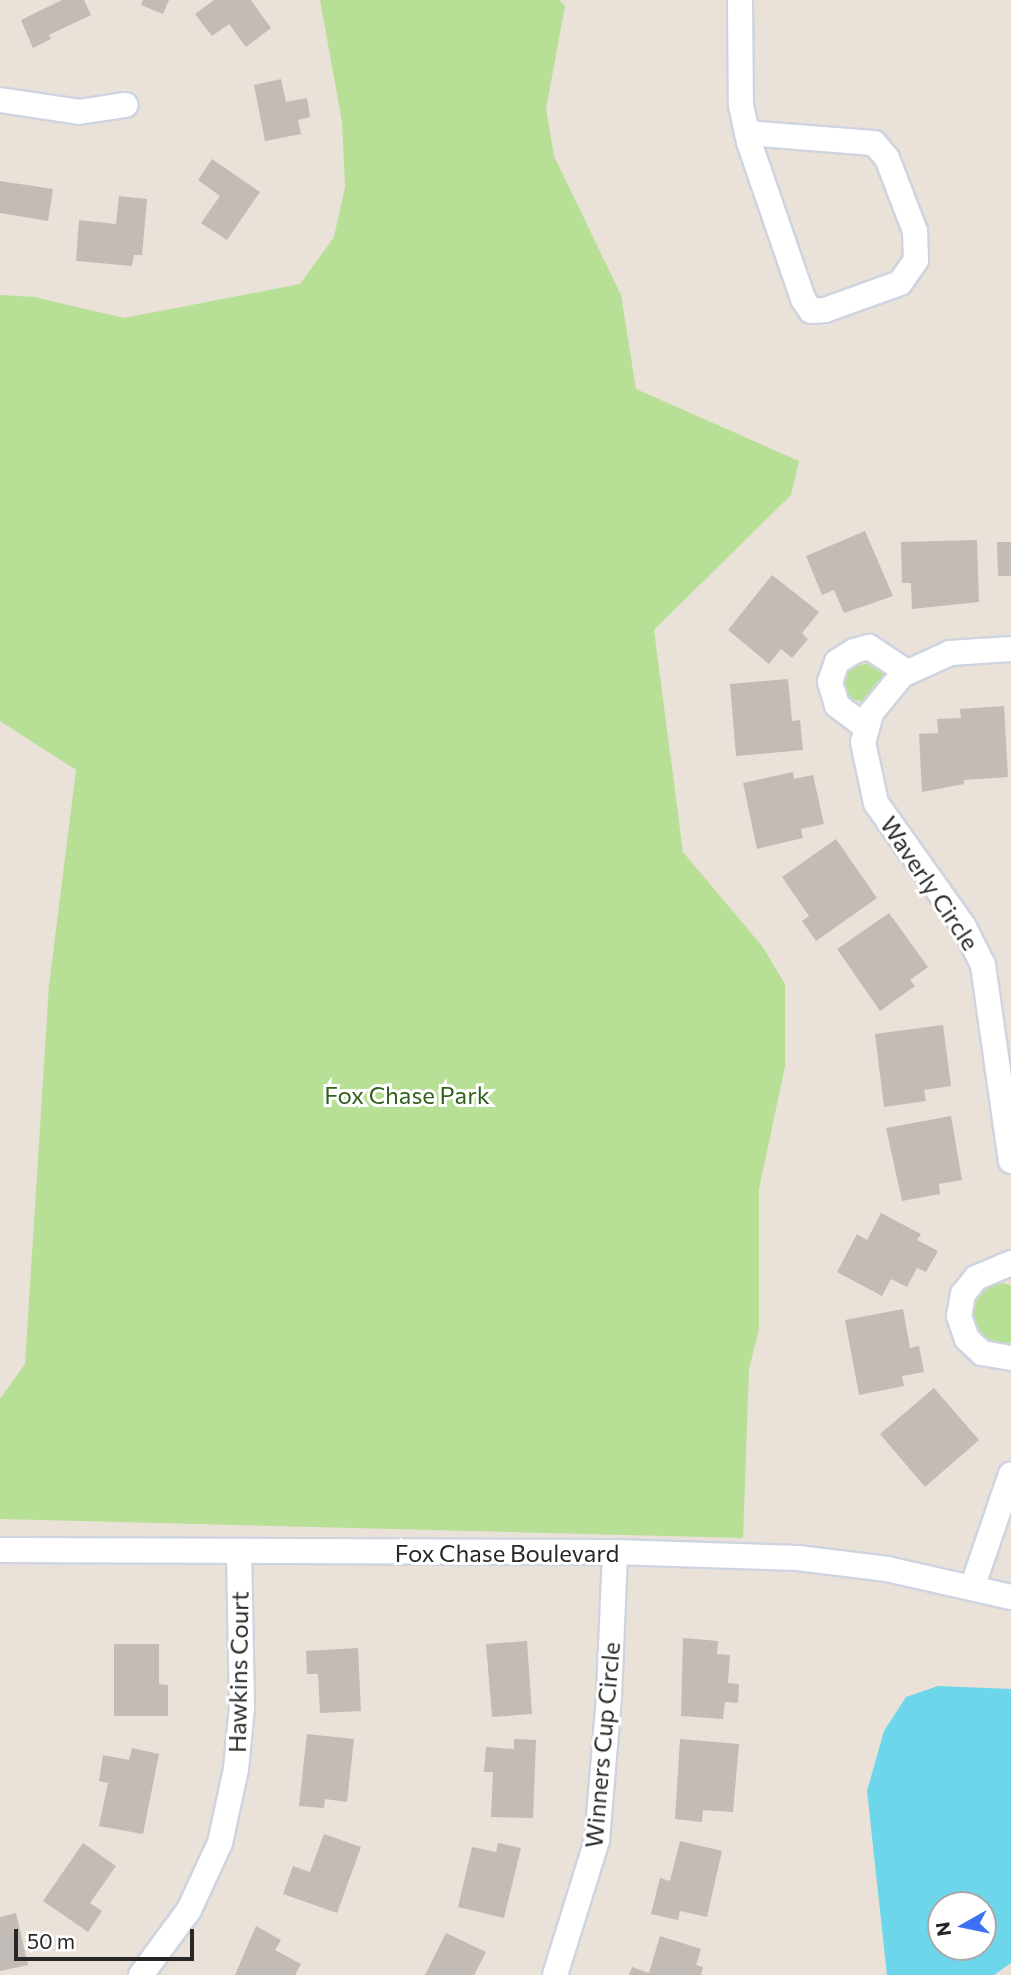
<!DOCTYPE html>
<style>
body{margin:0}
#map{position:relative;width:1011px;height:1975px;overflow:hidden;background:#eae1d9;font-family:Commissioner,sans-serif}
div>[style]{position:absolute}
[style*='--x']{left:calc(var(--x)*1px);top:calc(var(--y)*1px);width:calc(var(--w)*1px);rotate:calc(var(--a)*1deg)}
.green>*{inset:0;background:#b7e096}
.water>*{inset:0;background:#6ed6ea}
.building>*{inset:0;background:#c2bbb6}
.roads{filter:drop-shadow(2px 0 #ced4e0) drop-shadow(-2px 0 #ced4e0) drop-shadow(0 2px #ced4e0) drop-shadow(0 -2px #ced4e0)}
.street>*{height:24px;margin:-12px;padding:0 12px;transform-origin:12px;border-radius:12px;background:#fff}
span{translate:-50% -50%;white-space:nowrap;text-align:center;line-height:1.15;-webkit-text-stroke:6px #fff;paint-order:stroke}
.street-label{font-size:24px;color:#272727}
.park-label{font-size:24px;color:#31611b}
.north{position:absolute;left:927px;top:1891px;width:70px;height:70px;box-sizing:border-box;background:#fff;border:2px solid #a9a9a9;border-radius:50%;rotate:261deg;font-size:19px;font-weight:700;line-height:28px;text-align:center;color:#272727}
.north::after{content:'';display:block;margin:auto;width:24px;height:32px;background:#3c71f4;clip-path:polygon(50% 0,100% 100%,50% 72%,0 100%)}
.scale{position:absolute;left:14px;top:1929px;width:180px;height:32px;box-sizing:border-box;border:4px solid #272727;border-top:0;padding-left:9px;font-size:21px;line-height:24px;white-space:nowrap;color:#272727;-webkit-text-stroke:5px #fff;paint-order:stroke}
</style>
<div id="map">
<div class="green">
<div style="clip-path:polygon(320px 0,559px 0,565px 6px,546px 109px,554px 156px,621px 295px,636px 389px,799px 461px,791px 495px,654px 630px,683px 852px,762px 946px,785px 984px,785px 1066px,759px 1189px,759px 1329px,749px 1369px,743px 1538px,0 1519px,0 1399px,25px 1364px,49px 985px,76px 770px,0 721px,0 295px,34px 297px,124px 318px,300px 284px,334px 237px,345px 187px,342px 122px)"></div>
<div style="clip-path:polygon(876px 661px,887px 671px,873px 691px,864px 702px,849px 698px,844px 683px,850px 668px)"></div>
<div style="clip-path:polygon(1002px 1283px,1011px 1285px,1011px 1342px,1001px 1346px,980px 1337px,971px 1316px,981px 1290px)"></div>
</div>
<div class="water">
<div style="clip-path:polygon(evenodd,938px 1686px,1011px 1689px,1011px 1963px,994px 1975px,887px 1975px,867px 1791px,884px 1731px,906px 1697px,938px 1686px,941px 1905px,983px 1905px,983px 1947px,941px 1947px,941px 1905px)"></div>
</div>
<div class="building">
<div style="clip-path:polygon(62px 0,84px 0,91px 15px,49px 35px,51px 39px,33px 48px,21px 20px)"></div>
<div style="clip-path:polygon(143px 0,169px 0,163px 14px,141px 5px)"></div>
<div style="clip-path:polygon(214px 0,251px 0,271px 28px,246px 47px,229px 24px,212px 36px,195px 14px)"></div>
<div style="clip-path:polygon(281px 79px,286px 102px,307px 98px,310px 117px,298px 120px,301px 134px,265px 141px,254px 85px)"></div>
<div style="clip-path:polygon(212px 159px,260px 192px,227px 240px,201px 223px,220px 196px,198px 180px)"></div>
<div style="clip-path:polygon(0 181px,53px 189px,48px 221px,0 213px)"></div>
<div style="clip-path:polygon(119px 196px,147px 199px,142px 255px,134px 255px,132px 266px,76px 261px,79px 220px,116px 224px)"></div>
<div style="clip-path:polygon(865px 531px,893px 596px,844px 613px,834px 590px,822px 595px,806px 556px)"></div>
<div style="clip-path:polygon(977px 540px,979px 602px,912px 609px,911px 583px,902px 583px,901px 542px)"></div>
<div style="clip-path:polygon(997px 542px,1011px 542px,1011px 576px,998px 576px)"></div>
<div style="clip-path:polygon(772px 575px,819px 612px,802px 633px,808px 639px,792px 658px,781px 649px,769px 664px,728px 630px)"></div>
<div style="clip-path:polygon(788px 679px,792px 721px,800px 720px,803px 750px,736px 756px,730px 684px)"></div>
<div style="clip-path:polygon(1004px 706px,1008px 777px,964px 780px,964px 784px,922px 792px,919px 734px,938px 733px,937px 719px,961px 718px,960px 709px)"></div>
<div style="clip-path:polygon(793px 772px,794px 779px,813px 775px,824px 824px,801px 829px,803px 838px,757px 849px,743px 783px)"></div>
<div style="clip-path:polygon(836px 839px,877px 898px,816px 941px,802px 921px,809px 916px,782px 877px)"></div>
<div style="clip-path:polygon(889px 913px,928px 967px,910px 980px,915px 986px,880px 1011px,837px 949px)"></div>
<div style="clip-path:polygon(943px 1025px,951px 1086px,924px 1090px,926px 1101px,884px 1107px,875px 1034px)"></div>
<div style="clip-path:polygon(951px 1116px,962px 1180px,939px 1184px,940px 1194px,902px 1201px,886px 1128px)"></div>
<div style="clip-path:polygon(881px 1213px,921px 1234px,917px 1240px,938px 1251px,926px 1272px,917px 1268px,907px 1287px,891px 1279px,882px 1296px,837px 1272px,857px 1234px,867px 1240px)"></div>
<div style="clip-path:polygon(903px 1309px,910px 1348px,919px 1346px,924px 1372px,902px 1376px,904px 1386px,859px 1395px,845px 1320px)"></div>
<div style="clip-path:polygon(934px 1388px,979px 1440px,925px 1487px,880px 1434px)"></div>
<div style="clip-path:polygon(683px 1638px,718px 1641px,717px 1654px,730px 1655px,728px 1683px,739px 1684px,738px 1703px,725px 1702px,723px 1719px,681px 1716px)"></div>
<div style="clip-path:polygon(527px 1641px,532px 1714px,492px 1717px,486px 1644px)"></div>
<div style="clip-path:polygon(114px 1644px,159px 1644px,159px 1684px,168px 1685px,168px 1716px,114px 1716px)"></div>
<div style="clip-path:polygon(358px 1648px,361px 1711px,320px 1713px,318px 1674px,307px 1674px,306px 1651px)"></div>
<div style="clip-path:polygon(307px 1734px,354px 1739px,347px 1802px,325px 1799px,324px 1808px,299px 1806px)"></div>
<div style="clip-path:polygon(514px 1739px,536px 1740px,533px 1818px,491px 1817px,493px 1772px,484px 1772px,486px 1747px,514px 1749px)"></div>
<div style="clip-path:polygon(680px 1739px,739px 1744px,733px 1812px,703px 1810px,702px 1822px,675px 1819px)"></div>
<div style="clip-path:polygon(132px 1748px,159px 1754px,143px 1834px,99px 1826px,108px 1783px,99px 1781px,103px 1755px,129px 1760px)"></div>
<div style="clip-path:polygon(324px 1834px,361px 1847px,337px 1913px,283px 1894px,293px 1866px,310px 1872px)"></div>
<div style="clip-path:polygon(680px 1841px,722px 1851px,707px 1917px,680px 1911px,678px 1920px,651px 1914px,660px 1878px,670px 1881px)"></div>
<div style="clip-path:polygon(83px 1843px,116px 1866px,90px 1903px,102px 1911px,88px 1932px,43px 1901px)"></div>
<div style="clip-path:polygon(498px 1843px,521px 1848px,504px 1918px,458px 1907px,472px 1847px,496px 1852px)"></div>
<div style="clip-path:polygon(16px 1913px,28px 1965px,0 1971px,0 1917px)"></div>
<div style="clip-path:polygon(256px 1926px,281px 1940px,275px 1950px,301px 1964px,295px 1975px,235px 1975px)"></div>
<div style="clip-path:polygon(446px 1933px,486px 1952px,474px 1975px,425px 1975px)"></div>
<div style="clip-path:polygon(660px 1936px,701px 1949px,696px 1965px,703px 1967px,701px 1975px,629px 1975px,632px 1967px,649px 1973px)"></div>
</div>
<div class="roads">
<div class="street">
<div style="--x:740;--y:0;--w:105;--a:89.5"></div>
<div style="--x:741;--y:105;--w:29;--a:78"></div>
<div style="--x:747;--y:133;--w:9;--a:77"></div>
<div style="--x:749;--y:142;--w:166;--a:71"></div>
<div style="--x:803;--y:299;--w:14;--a:56"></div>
<div style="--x:811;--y:311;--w:14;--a:-4"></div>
<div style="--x:825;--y:310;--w:80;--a:-19.8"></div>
<div style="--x:900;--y:283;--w:28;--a:-55"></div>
<div style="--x:916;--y:260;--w:29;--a:-92"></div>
<div style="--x:915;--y:231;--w:78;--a:-111"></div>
<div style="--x:887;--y:158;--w:20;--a:-131"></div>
<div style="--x:874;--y:143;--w:127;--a:-175.5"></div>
<div style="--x:0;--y:100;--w:80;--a:8.6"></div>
<div style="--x:79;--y:112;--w:47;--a:-8.7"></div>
<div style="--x:1011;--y:649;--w:61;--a:176.2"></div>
<div style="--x:950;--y:653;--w:53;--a:155.4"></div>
<div style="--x:902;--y:675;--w:49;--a:129.2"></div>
<div style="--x:871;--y:713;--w:30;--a:105"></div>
<div style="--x:863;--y:742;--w:62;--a:78"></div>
<div style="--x:876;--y:803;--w:152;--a:54.6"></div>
<div style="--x:964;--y:927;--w:42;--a:63.4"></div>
<div style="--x:983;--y:965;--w:198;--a:81.9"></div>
<div style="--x:867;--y:728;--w:38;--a:-143"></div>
<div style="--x:837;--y:705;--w:24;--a:-107"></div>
<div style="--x:830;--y:682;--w:21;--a:-71"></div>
<div style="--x:837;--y:662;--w:20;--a:-33"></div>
<div style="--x:854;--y:651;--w:16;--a:-15"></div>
<div style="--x:869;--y:647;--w:45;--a:33.3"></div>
<div style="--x:1011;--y:1263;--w:38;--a:157"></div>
<div style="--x:976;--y:1278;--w:21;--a:129"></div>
<div style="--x:963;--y:1294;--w:22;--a:100"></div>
<div style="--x:959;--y:1316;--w:24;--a:71"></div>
<div style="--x:967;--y:1339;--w:21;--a:43"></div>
<div style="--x:982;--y:1353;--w:29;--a:10"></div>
<div style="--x:0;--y:1550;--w:615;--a:0.19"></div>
<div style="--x:615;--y:1552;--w:183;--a:1.9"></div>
<div style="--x:798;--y:1558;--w:90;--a:7"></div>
<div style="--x:887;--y:1569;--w:127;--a:12.7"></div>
<div style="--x:972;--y:1588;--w:120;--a:-71.1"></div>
<div style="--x:141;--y:1975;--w:81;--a:-53.6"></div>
<div style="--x:189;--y:1910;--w:74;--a:-65.2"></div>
<div style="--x:220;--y:1843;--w:76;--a:-77.8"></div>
<div style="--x:236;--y:1769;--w:62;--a:-84.5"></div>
<div style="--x:242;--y:1707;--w:154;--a:-91.1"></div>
<div style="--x:555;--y:1975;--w:141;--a:-72.7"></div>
<div style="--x:597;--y:1840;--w:144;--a:-85.2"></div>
<div style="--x:609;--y:1696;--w:144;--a:-87.6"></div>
</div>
</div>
<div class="street-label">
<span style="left:930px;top:883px;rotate:56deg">Waverly Circle</span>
<span style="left:507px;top:1553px">Fox Chase Boulevard</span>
<span style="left:238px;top:1672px;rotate:-89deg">Hawkins Court</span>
<span style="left:602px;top:1745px;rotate:-85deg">Winners Cup Circle</span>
</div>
<div class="park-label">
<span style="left:407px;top:1095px">Fox Chase Park</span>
</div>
<div class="north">N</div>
<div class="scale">50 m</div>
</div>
